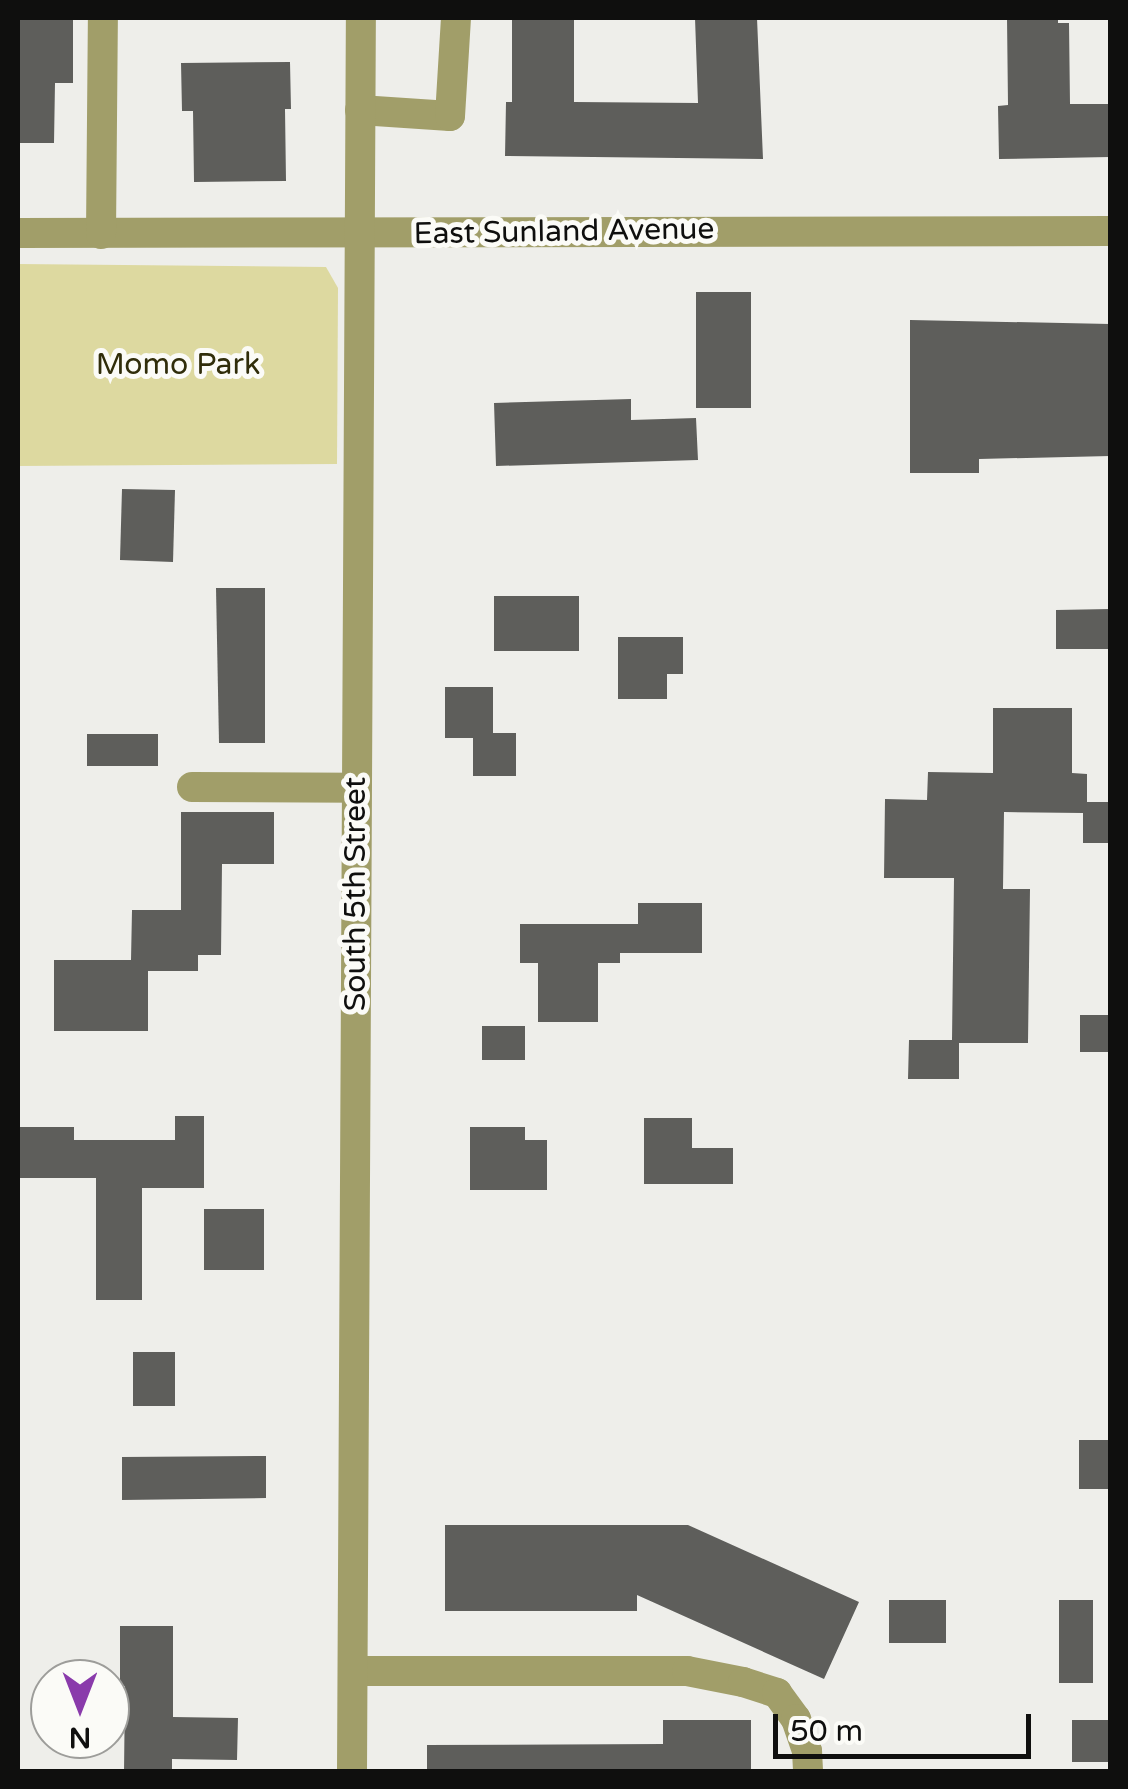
<!DOCTYPE html>
<style>
body{margin:0}
#map{position:relative;width:1128px;height:1789px;overflow:hidden;background:#eeeeea;font-family:"Varela Round",sans-serif}
div>[style]{position:absolute}
[style*='--x']{left:calc(var(--x)*1px);top:calc(var(--y)*1px);width:calc(var(--w)*1px);rotate:calc(var(--a)*1deg)}
.green>*{inset:0;background:#ddd9a0}
.building>*{inset:0;background:#5e5e5b}
.minor>*{height:30px;margin:-15px;padding:0 15px;transform-origin:15px;border-radius:15px;background:#a19e69}
span{translate:-50% -50%;white-space:nowrap;text-align:center;line-height:1.15;-webkit-text-stroke:10px #fbfbf7;paint-order:stroke}
.street-label{font-size:30px;color:#0f0f0e}
.park-label{font-size:30px;color:#302d0a}
.frame{position:absolute;inset:0;border:20px solid #0f0f0e;pointer-events:none}
.north{position:absolute;left:30px;top:1659px;width:100px;height:100px;box-sizing:border-box;background:#fbfbf7;border:2px solid #9d9d9a;border-radius:50%;rotate:180deg;font-size:28px;font-weight:700;line-height:40px;text-align:center;color:#0f0f0e}
.north::after{content:'';display:block;margin:auto;width:35px;height:45px;background:#8a3bab;clip-path:polygon(50% 0,100% 100%,50% 72%,0 100%)}
.scale{position:absolute;left:773px;top:1714px;width:258px;height:45px;box-sizing:border-box;border:5px solid #0f0f0e;border-top:0;padding-left:12px;font-size:30px;line-height:35px;white-space:nowrap;color:#0f0f0e;-webkit-text-stroke:8px #fbfbf7;paint-order:stroke}
</style>
<div id="map">
<div class="green">
<div style="clip-path:polygon(18px 264px,326px 267px,338px 288px,337px 464px,18px 466px)"></div>
</div>
<div class="building">
<div style="clip-path:polygon(18px 18px,73px 18px,73px 83px,55px 83px,54px 143px,18px 143px)"></div>
<div style="clip-path:polygon(512px 18px,574px 18px,574px 102px,698px 103px,695px 18px,757px 18px,763px 159px,505px 156px,506px 102px,512px 102px)"></div>
<div style="clip-path:polygon(1007px 18px,1058px 18px,1058px 23px,1069px 23px,1070px 104px,1110px 104px,1110px 157px,999px 159px,998px 106px,1008px 105px)"></div>
<div style="clip-path:polygon(290px 62px,291px 109px,285px 109px,286px 181px,194px 182px,193px 111px,182px 111px,181px 63px)"></div>
<div style="clip-path:polygon(696px 292px,751px 292px,751px 408px,696px 408px)"></div>
<div style="clip-path:polygon(910px 320px,1110px 324px,1110px 456px,979px 459px,979px 473px,910px 473px)"></div>
<div style="clip-path:polygon(631px 399px,631px 420px,696px 418px,698px 460px,496px 466px,494px 403px)"></div>
<div style="clip-path:polygon(122px 489px,175px 490px,173px 562px,120px 560px)"></div>
<div style="clip-path:polygon(216px 588px,265px 588px,265px 743px,219px 743px)"></div>
<div style="clip-path:polygon(494px 596px,579px 596px,579px 651px,494px 651px)"></div>
<div style="clip-path:polygon(1110px 609px,1110px 649px,1056px 649px,1056px 610px)"></div>
<div style="clip-path:polygon(618px 637px,683px 637px,683px 674px,667px 674px,667px 699px,618px 699px)"></div>
<div style="clip-path:polygon(445px 687px,493px 687px,493px 733px,516px 733px,516px 776px,473px 776px,473px 738px,445px 738px)"></div>
<div style="clip-path:polygon(993px 708px,1072px 708px,1072px 773px,1087px 774px,1087px 802px,1110px 802px,1110px 843px,1083px 843px,1083px 813px,1004px 812px,1003px 889px,1030px 889px,1028px 1043px,959px 1043px,959px 1079px,908px 1079px,909px 1040px,952px 1040px,954px 878px,884px 878px,885px 799px,927px 800px,928px 772px,993px 773px)"></div>
<div style="clip-path:polygon(87px 734px,158px 734px,158px 766px,87px 766px)"></div>
<div style="clip-path:polygon(181px 812px,274px 812px,274px 864px,222px 864px,221px 955px,198px 955px,198px 971px,148px 971px,148px 1031px,54px 1031px,54px 960px,131px 960px,132px 910px,181px 910px)"></div>
<div style="clip-path:polygon(638px 903px,702px 903px,702px 953px,620px 953px,620px 963px,598px 963px,598px 1022px,538px 1022px,538px 963px,520px 963px,520px 924px,638px 924px)"></div>
<div style="clip-path:polygon(1080px 1015px,1110px 1015px,1110px 1052px,1080px 1052px)"></div>
<div style="clip-path:polygon(482px 1026px,525px 1026px,525px 1060px,482px 1060px)"></div>
<div style="clip-path:polygon(175px 1116px,204px 1116px,204px 1188px,142px 1188px,142px 1300px,96px 1300px,96px 1178px,18px 1178px,18px 1127px,74px 1127px,74px 1140px,175px 1140px)"></div>
<div style="clip-path:polygon(644px 1118px,692px 1118px,692px 1148px,733px 1148px,733px 1184px,644px 1184px)"></div>
<div style="clip-path:polygon(470px 1127px,525px 1127px,525px 1140px,547px 1140px,547px 1190px,470px 1190px)"></div>
<div style="clip-path:polygon(204px 1209px,264px 1209px,264px 1270px,204px 1270px)"></div>
<div style="clip-path:polygon(133px 1352px,175px 1352px,175px 1406px,133px 1406px)"></div>
<div style="clip-path:polygon(1079px 1440px,1110px 1440px,1110px 1489px,1079px 1489px)"></div>
<div style="clip-path:polygon(266px 1456px,266px 1498px,122px 1500px,122px 1457px)"></div>
<div style="clip-path:polygon(445px 1525px,688px 1525px,859px 1602px,824px 1679px,637px 1595px,637px 1611px,445px 1611px)"></div>
<div style="clip-path:polygon(889px 1600px,946px 1600px,946px 1643px,889px 1643px)"></div>
<div style="clip-path:polygon(1059px 1600px,1093px 1600px,1093px 1683px,1059px 1683px)"></div>
<div style="clip-path:polygon(120px 1626px,173px 1626px,173px 1717px,238px 1718px,237px 1760px,172px 1759px,172px 1772px,124px 1772px,125px 1686px,120px 1686px)"></div>
<div style="clip-path:polygon(663px 1720px,751px 1720px,751px 1772px,427px 1772px,427px 1745px,663px 1744px)"></div>
<div style="clip-path:polygon(1072px 1720px,1110px 1720px,1110px 1762px,1072px 1762px)"></div>
</div>
<div class="minor">
<div style="--x:360;--y:110;--w:90;--a:3.8"></div>
<div style="--x:450;--y:116;--w:98;--a:-86.5"></div>
<div style="--x:18;--y:233;--w:1092;--a:-0.1"></div>
<div style="--x:101;--y:234;--w:216;--a:-89.5"></div>
<div style="--x:192;--y:787;--w:164;--a:0.3"></div>
<div style="--x:353;--y:1671;--w:334;--a:0"></div>
<div style="--x:687;--y:1671;--w:57;--a:11.1"></div>
<div style="--x:743;--y:1682;--w:36;--a:18"></div>
<div style="--x:777;--y:1693;--w:32;--a:54"></div>
<div style="--x:796;--y:1719;--w:34;--a:71"></div>
<div style="--x:807;--y:1751;--w:21;--a:87"></div>
<div style="--x:352;--y:1772;--w:1754;--a:-89.71"></div>
</div>
<div class="street-label">
<span style="left:564px;top:232px;rotate:-1deg">East Sunland Avenue</span>
<span style="left:356px;top:894px;rotate:-90deg">South 5th Street</span>
</div>
<div class="park-label">
<span style="left:178px;top:365px">Momo Park</span>
</div>
<div class="frame"></div>
<div class="north">N</div>
<div class="scale">50 m</div>
</div>
